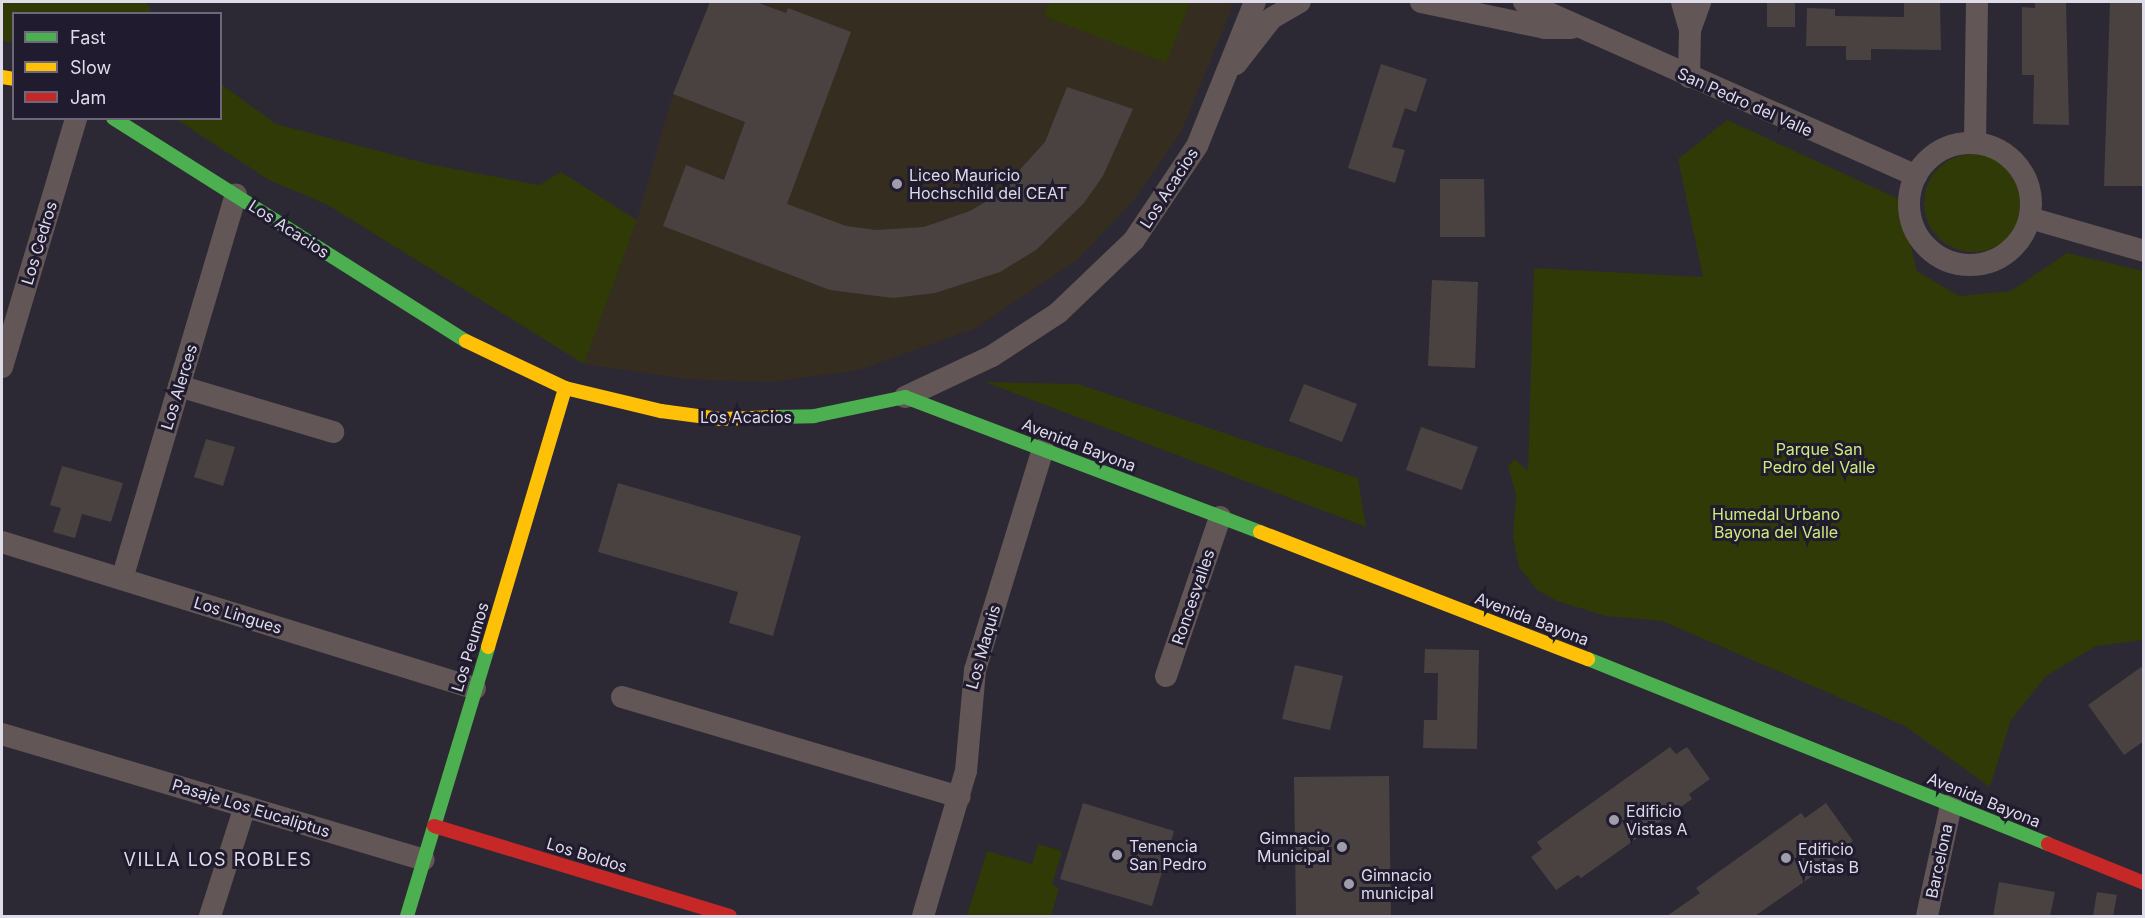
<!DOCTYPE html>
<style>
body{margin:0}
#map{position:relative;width:2145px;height:918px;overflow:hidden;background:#2c2934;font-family:Inter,sans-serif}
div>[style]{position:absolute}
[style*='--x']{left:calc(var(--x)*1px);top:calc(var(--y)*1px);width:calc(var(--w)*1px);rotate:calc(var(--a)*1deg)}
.education>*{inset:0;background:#362d21}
.green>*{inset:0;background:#2f3a07}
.round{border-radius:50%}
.building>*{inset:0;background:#494241}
.street>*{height:22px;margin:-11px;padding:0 11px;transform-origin:11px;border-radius:11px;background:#625756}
.street>.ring{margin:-11px;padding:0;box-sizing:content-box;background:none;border:22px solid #625756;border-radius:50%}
.fast>*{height:14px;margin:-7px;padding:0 7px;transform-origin:7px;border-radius:7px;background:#4caf50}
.slow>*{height:14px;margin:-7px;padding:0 7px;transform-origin:7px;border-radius:7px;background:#ffc107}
.jam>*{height:14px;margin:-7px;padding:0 7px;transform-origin:7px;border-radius:7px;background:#c62828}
.dots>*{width:16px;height:16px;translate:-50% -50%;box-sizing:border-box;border:3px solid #201b2e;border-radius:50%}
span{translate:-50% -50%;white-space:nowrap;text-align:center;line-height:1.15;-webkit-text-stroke:6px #201b2e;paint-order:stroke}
.street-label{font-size:16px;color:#dedce9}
.poi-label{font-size:16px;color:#dedce9}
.left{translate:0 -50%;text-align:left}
.right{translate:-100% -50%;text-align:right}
.park-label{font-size:16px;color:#cdeb7c}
.neighbourhood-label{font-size:18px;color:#dedce9;letter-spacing:1.5px}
.frame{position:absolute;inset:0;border:3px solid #dedce9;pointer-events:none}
.legend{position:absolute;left:12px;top:12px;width:210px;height:108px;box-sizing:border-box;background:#201b2e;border:2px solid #6c6879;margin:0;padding:8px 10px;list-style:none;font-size:18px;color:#dedce9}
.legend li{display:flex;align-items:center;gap:12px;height:30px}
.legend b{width:30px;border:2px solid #6c6879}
</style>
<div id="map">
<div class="education">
<div style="clip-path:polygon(710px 2px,1222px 2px,1233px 5px,1181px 132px,1134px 200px,1078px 259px,976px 328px,859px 370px,772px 382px,686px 379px,584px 364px,637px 220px,673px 94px)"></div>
</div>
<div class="green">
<div style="clip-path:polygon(2px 2px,145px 2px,151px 8px,150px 14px,14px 14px,13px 43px,2px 40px)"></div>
<div style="clip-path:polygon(1049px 2px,1190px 2px,1166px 63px,1044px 16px)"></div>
<div style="clip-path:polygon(221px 84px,276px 124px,428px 164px,539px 185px,561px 172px,637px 220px,584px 364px,328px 205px,269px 180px,176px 119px,220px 118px)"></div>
<div style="clip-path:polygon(1727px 120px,1899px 199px,1917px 271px,1959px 296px,2011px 291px,2067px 253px,2143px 271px,2143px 640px,2096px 646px,2046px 676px,2011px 720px,1990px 787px,1905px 726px,1662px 621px,1606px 616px,1557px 601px,1537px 590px,1519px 567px,1513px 536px,1516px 495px,1508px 466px,1515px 459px,1528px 471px,1534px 268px,1703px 277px,1678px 159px)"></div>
<div class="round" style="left:1924px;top:154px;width:98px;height:98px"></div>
<div style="clip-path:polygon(985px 382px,1078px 384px,1358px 478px,1366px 527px)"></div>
<div style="clip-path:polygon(1038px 844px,1062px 851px,1052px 885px,1059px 888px,1051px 916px,967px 916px,987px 851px,1032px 864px)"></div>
</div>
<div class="building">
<div style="clip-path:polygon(710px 2px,756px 2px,786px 13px,788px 8px,851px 32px,787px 204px,846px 226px,876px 230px,924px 227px,970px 211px,997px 195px,1045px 142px,1067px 87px,1133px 109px,1103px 176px,1084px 203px,1036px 250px,1000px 272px,935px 293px,893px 298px,830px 290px,663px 226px,686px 165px,724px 180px,745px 122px,673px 94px)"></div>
<div style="clip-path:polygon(1767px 2px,1795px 2px,1795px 27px,1767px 27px)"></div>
<div style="clip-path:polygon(1904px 2px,1940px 2px,1941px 50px,1871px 49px,1871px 60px,1846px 60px,1846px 46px,1806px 46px,1807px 8px,1835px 9px,1835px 16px,1904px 17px)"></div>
<div style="clip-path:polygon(2035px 2px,2066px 2px,2069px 125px,2033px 124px,2034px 75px,2022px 75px,2022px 7px,2035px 8px)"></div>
<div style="clip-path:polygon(2110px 2px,2144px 2px,2144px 186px,2104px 186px)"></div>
<div style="clip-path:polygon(1381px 64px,1427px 79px,1416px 112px,1405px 108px,1392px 147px,1405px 150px,1395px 183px,1348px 168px)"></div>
<div style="clip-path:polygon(1440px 179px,1484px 179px,1485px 237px,1440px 237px)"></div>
<div style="clip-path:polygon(1432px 280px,1478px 282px,1475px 368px,1428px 366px)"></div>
<div style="clip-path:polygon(1304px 384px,1357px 404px,1342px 442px,1289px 421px)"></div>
<div style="clip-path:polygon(1421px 427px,1478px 447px,1462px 490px,1406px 470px)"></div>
<div style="clip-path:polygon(206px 439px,235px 447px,223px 486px,194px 477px)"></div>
<div style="clip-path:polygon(62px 466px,123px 483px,111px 522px,82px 514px,75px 538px,53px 532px,61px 508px,50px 505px)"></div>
<div style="clip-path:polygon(618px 483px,801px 536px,773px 636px,729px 623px,738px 592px,598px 552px)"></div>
<div style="clip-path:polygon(1425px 649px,1479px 650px,1477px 749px,1423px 748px,1424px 720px,1437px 720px,1438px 673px,1424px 673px)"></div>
<div style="clip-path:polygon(1295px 665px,1343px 676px,1330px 730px,1282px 719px)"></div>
<div style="clip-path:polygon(2144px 665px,2144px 741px,2124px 755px,2088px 705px)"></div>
<div style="clip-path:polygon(1670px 747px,1676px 754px,1687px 747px,1710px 779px,1689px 794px,1692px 799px,1581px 878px,1578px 875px,1556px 890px,1531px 857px,1542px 849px,1537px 842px)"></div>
<div style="clip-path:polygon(1389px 776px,1391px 916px,1296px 916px,1294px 777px)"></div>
<div style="clip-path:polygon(1083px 803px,1174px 831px,1152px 906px,1060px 879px)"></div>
<div style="clip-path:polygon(1826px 803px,1853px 841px,1832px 856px,1835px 860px,1755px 916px,1667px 916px,1700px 893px,1696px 888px,1801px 813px,1805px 818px)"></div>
<div style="clip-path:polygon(1999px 882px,2055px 892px,2050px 916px,1993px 916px)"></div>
<div style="clip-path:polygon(2097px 892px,2117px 895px,2113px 916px,2093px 916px)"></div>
</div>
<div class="street">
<div style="--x:1421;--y:2;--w:127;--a:11.8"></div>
<div style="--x:1545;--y:28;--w:26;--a:0"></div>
<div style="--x:1524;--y:2;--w:429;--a:23.9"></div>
<div style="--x:1682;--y:2;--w:29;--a:74"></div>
<div style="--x:1690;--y:30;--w:47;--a:91.2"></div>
<div style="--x:1690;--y:30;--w:30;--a:-70"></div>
<div style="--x:1236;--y:64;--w:58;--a:-52"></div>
<div style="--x:1272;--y:18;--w:32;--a:-30"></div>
<div class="ring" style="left:1909px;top:143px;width:100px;height:100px"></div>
<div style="--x:1975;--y:143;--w:141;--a:-89.2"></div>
<div style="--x:2030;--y:218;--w:119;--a:16.1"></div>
<div style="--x:2;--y:367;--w:260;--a:-73.4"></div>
<div style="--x:179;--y:386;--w:161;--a:16.6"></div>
<div style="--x:905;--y:397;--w:96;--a:-25.2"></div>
<div style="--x:992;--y:356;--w:79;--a:-33.1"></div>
<div style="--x:1058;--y:313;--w:105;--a:-43.8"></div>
<div style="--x:1134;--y:240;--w:113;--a:-56.2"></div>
<div style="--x:1197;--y:146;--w:155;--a:-68.1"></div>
<div style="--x:2;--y:542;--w:495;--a:17.2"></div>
<div style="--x:122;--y:579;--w:401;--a:-73.5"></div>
<div style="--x:1166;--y:676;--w:168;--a:-71.2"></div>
<div style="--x:622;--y:697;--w:352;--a:16.5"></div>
<div style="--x:2;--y:734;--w:440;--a:16.6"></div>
<div style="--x:210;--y:916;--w:115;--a:-72.3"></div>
<div style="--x:923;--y:916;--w:151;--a:-73.5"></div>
<div style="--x:966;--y:771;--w:101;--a:-84.9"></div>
<div style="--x:975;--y:670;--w:231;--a:-72.9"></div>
<div style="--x:1927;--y:916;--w:114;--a:-77.8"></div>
</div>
<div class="fast">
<div style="--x:113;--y:118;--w:418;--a:32.3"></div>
<div style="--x:775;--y:417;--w:39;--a:-1"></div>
<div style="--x:814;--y:416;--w:93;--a:-11.8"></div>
<div style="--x:905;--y:397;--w:380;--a:20.8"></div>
<div style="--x:1588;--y:659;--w:496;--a:21.9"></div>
<div style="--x:407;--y:916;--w:281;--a:-73.2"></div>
</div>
<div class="slow">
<div style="--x:2;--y:77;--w:12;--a:9"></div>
<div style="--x:466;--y:341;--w:110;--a:25.4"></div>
<div style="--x:565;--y:388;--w:99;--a:13.5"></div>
<div style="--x:661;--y:411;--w:61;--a:7.6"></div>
<div style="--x:721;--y:419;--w:54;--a:-2.1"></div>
<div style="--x:1260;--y:532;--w:352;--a:21.2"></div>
<div style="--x:488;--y:647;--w:270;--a:-73.4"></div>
</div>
<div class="jam">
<div style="--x:434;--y:826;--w:309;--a:16.9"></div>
<div style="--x:2048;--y:844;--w:104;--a:22.1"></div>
</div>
<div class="dots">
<div style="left:897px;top:184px;background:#a09daa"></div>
<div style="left:1614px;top:820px;background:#a09daa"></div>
<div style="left:1342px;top:847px;background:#a09daa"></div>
<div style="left:1117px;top:855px;background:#a09daa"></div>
<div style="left:1786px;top:858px;background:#a09daa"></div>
<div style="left:1349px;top:884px;background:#a09daa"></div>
</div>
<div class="street-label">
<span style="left:1745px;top:102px;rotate:24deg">San Pedro del Valle</span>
<span style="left:1169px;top:188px;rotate:-57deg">Los Acacios</span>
<span style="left:289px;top:229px;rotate:33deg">Los Acacios</span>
<span style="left:39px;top:243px;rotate:-73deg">Los Cedros</span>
<span style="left:179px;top:387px;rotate:-73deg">Los Alerces</span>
<span style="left:746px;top:417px">Los Acacios</span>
<span style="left:1079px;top:445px;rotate:21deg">Avenida Bayona</span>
<span style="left:1193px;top:597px;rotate:-71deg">Roncesvalles</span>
<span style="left:238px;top:615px;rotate:17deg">Los Lingues</span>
<span style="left:1532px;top:619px;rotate:21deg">Avenida Bayona</span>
<span style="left:470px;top:647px;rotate:-73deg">Los Peumos</span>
<span style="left:983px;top:647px;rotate:-74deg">Los Maquis</span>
<span style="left:1984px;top:800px;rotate:22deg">Avenida Bayona</span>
<span style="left:251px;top:808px;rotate:17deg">Pasaje Los Eucaliptus</span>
<span style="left:587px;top:855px;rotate:17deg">Los Boldos</span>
<span style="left:1939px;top:861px;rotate:-78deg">Barcelona</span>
</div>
<div class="poi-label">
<span class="left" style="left:909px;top:184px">Liceo Mauricio<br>Hochschild del CEAT</span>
<span class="left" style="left:1626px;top:820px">Edificio<br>Vistas A</span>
<span class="right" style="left:1330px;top:847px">Gimnacio<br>Municipal</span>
<span class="left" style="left:1129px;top:855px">Tenencia<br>San Pedro</span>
<span class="left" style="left:1798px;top:858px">Edificio<br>Vistas B</span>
<span class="left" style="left:1361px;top:884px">Gimnacio<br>municipal</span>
</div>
<div class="park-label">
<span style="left:1819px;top:458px">Parque San<br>Pedro del Valle</span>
<span style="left:1776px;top:523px">Humedal Urbano<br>Bayona del Valle</span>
</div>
<div class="neighbourhood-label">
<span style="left:218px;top:860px">VILLA LOS ROBLES</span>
</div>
<div class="frame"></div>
<ul class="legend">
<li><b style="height:8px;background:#4caf50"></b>Fast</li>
<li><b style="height:8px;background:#ffc107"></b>Slow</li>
<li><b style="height:8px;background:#c62828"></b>Jam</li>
</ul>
</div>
